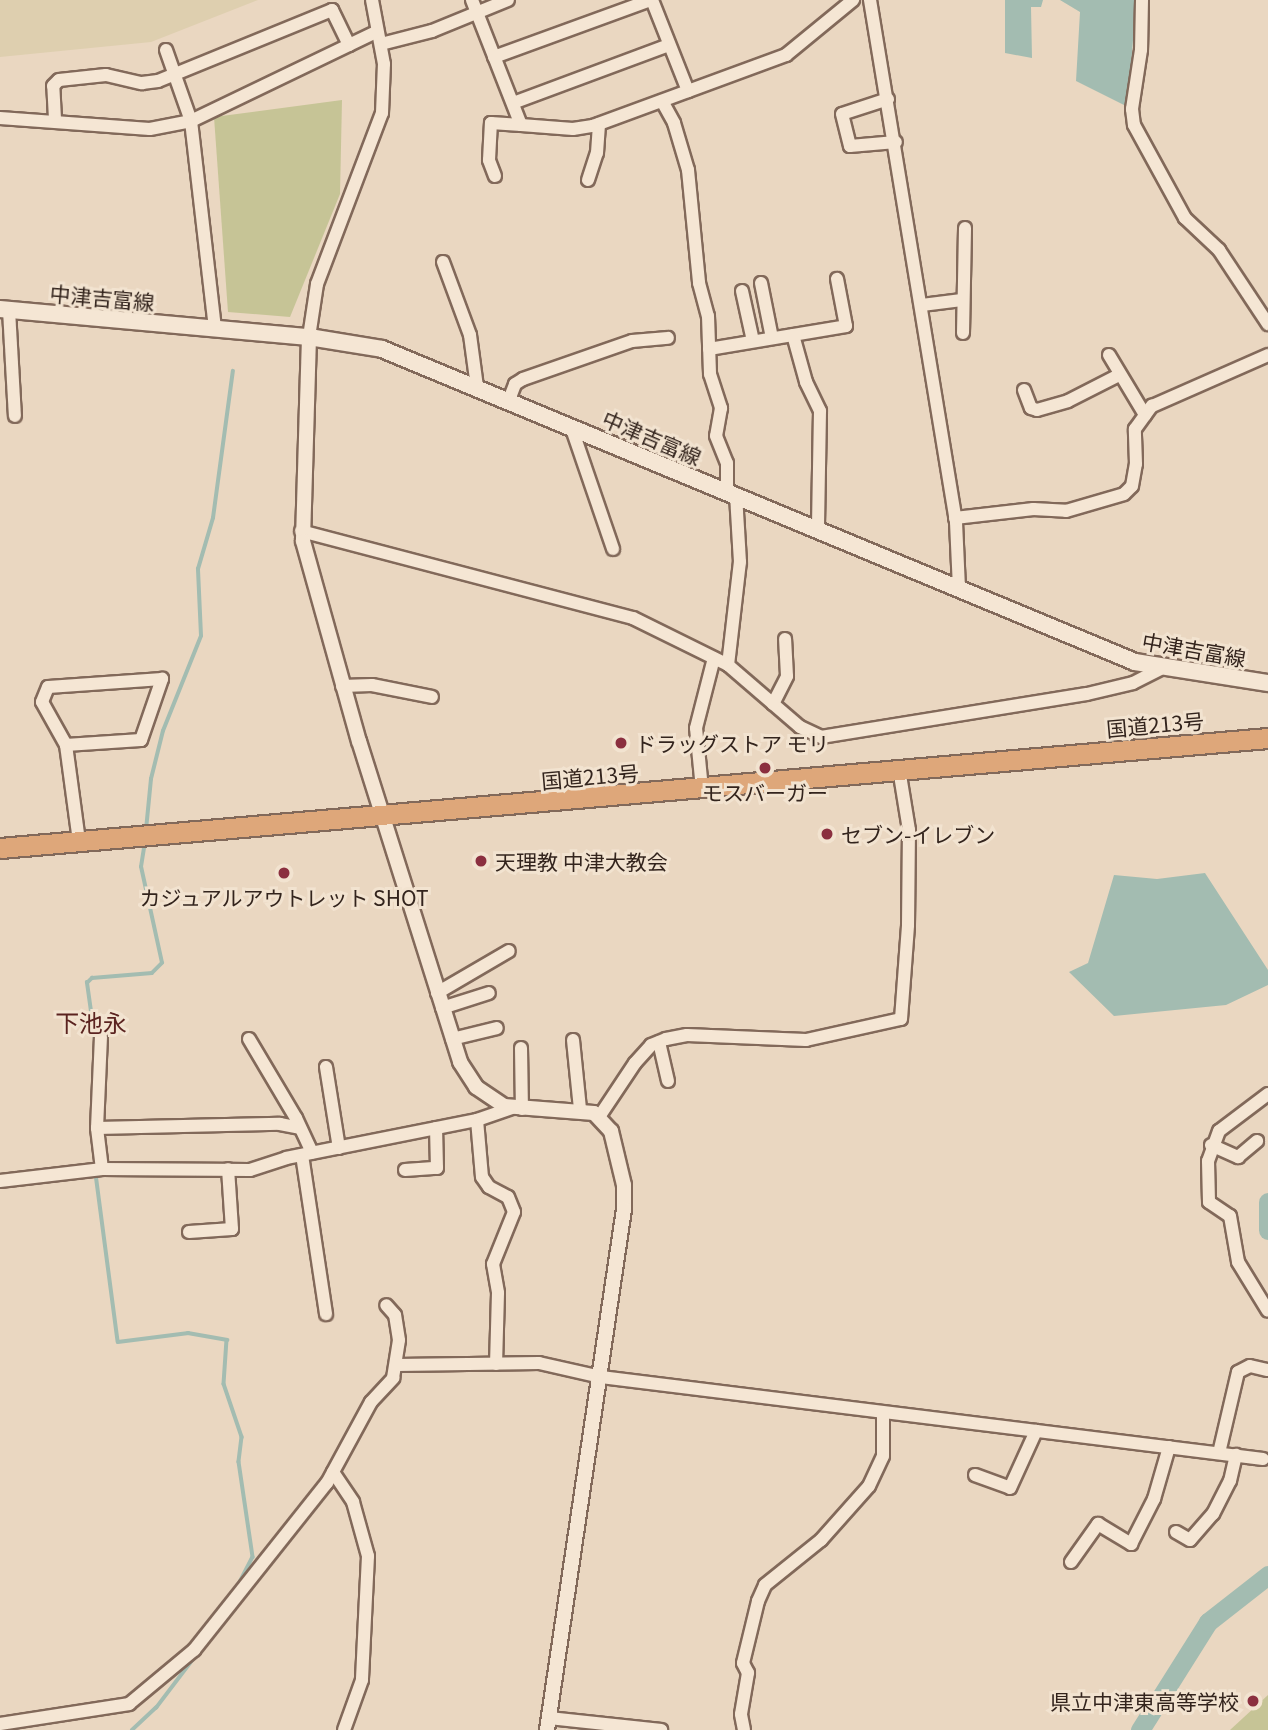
<!DOCTYPE html>
<meta charset="utf-8">
<style>
body{margin:0}
#map{position:relative;width:1268px;height:1730px;overflow:hidden;background:#ead7c1;font-family:Georgia,"Noto Sans JP",serif}
div>[style]{position:absolute}
[style*='--x']{left:calc(var(--x)*1px);top:calc(var(--y)*1px);width:calc(var(--w)*1px);rotate:calc(var(--a)*1deg)}
.farmland>*{inset:0;background:#decfaf}
.green>*{inset:0;background:#c6c496}
.water>*{inset:0;background:#a3bcb1}
.stream>*{height:3.5px;margin:-1.75px;padding:0 1.75px;transform-origin:1.75px;border-radius:1.75px;background:#a3bcb1}
.river>*{height:19px;margin:-9.5px;padding:0 9.5px;transform-origin:9.5px;border-radius:9.5px;background:#a3bcb1}
.roads{filter:drop-shadow(2px 0 #82695a) drop-shadow(-2px 0 #82695a) drop-shadow(0 2px #82695a) drop-shadow(0 -2px #82695a)}
.minor>*{height:12px;margin:-6px;padding:0 6px;transform-origin:6px;border-radius:6px;background:#f5e6d4}
.tertiary>*{height:14px;margin:-7px;padding:0 7px;transform-origin:7px;border-radius:7px;background:#f5e6d4}
.secondary>*{height:16px;margin:-8px;padding:0 8px;transform-origin:8px;border-radius:8px;background:#f5e6d4}
.trunk>*{height:19px;margin:-9.5px;padding:0 9.5px;transform-origin:9.5px;border-radius:9.5px;background:#dea77a}
.dots>*{width:19px;height:19px;translate:-50% -50%;box-sizing:border-box;border:4px solid #f2e3d0;border-radius:50%}
span{translate:-50% -50%;white-space:nowrap;text-align:center;line-height:1.15;-webkit-text-stroke:6px #f2e3d0;paint-order:stroke}
.street-label{font-size:21px;color:#33241d}
.poi-label{font-size:21px;color:#33241d}
.left{translate:0 -50%;text-align:left}
.right{translate:-100% -50%;text-align:right}
.quarter-label{font-size:24px;color:#5b2320}
</style>
<div id="map">
<div class="farmland">
<div style="clip-path:polygon(0 0,258px 0,151px 42px,0 57px)"></div>
</div>
<div class="green">
<div style="clip-path:polygon(342px 100px,340px 194px,290px 317px,228px 312px,214px 117px)"></div>
<div style="clip-path:polygon(1268px 1695px,1268px 1730px,1230px 1730px)"></div>
</div>
<div class="water">
<div style="clip-path:polygon(1005px 0,1043px 0,1041px 7px,1031px 7px,1032px 58px,1005px 53px)"></div>
<div style="clip-path:polygon(1060px 0,1136px 0,1128px 107px,1076px 81px,1080px 12px)"></div>
<div style="clip-path:polygon(1205px 873px,1268px 970px,1268px 985px,1226px 1005px,1114px 1016px,1069px 972px,1088px 963px,1114px 875px,1157px 879px)"></div>
</div>
<div class="stream">
<div style="--x:146;--y:830;--w:51;--a:-84.4"></div>
<div style="--x:151;--y:779;--w:49;--a:-76"></div>
<div style="--x:163;--y:731;--w:102;--a:-68.2"></div>
<div style="--x:201;--y:636;--w:67;--a:-92.6"></div>
<div style="--x:198;--y:569;--w:53;--a:-73.6"></div>
<div style="--x:213;--y:518;--w:148;--a:-82.3"></div>
<div style="--x:95;--y:1040;--w:58;--a:-98"></div>
<div style="--x:87;--y:983;--w:7;--a:-45"></div>
<div style="--x:92;--y:978;--w:60;--a:-4.8"></div>
<div style="--x:152;--y:973;--w:14;--a:-45"></div>
<div style="--x:162;--y:963;--w:98;--a:-102.3"></div>
<div style="--x:141;--y:867;--w:26;--a:-81"></div>
<div style="--x:96;--y:1174;--w:169;--a:82.5"></div>
<div style="--x:118;--y:1342;--w:71;--a:-7.3"></div>
<div style="--x:188;--y:1333;--w:40;--a:10"></div>
<div style="--x:227;--y:1340;--w:44;--a:93.9"></div>
<div style="--x:224;--y:1384;--w:56;--a:71.2"></div>
<div style="--x:242;--y:1437;--w:25;--a:97"></div>
<div style="--x:239;--y:1462;--w:96;--a:81.6"></div>
<div style="--x:253;--y:1557;--w:33;--a:117"></div>
<div style="--x:132;--y:1730;--w:33;--a:-43"></div>
<div style="--x:156;--y:1708;--w:63;--a:-52.8"></div>
</div>
<div class="river">
<div style="--x:1268;--y:1202;--w:28;--a:90"></div>
<div style="--x:1140;--y:1730;--w:128;--a:-57.8"></div>
<div style="--x:1208;--y:1622;--w:76;--a:-38.1"></div>
</div>
<div class="roads">
<div class="minor">
<div style="--x:472;--y:0;--w:134;--a:68.6"></div>
<div style="--x:521;--y:125;--w:52;--a:4.4"></div>
<div style="--x:573;--y:129;--w:20;--a:-9"></div>
<div style="--x:593;--y:126;--w:206;--a:-20.2"></div>
<div style="--x:786;--y:55;--w:87;--a:-39.4"></div>
<div style="--x:652;--y:0;--w:98;--a:68.4"></div>
<div style="--x:870;--y:0;--w:529;--a:80.64"></div>
<div style="--x:956;--y:522;--w:65;--a:87.4"></div>
<div style="--x:1142;--y:0;--w:50;--a:91.1"></div>
<div style="--x:1141;--y:50;--w:60;--a:98.7"></div>
<div style="--x:1132;--y:109;--w:16;--a:83"></div>
<div style="--x:1134;--y:125;--w:106;--a:61.3"></div>
<div style="--x:1185;--y:218;--w:47;--a:43.3"></div>
<div style="--x:1219;--y:250;--w:89;--a:56.5"></div>
<div style="--x:381;--y:44;--w:53;--a:-14.3"></div>
<div style="--x:432;--y:31;--w:82;--a:-22.2"></div>
<div style="--x:166;--y:50;--w:75;--a:70.6"></div>
<div style="--x:191;--y:121;--w:205;--a:-25.7"></div>
<div style="--x:494;--y:57;--w:167;--a:-20"></div>
<div style="--x:888;--y:99;--w:48;--a:161.9"></div>
<div style="--x:842;--y:114;--w:33;--a:76"></div>
<div style="--x:850;--y:146;--w:46;--a:-5"></div>
<div style="--x:662;--y:101;--w:25;--a:61"></div>
<div style="--x:674;--y:123;--w:49;--a:73.4"></div>
<div style="--x:688;--y:170;--w:114;--a:84.4"></div>
<div style="--x:699;--y:283;--w:34;--a:75"></div>
<div style="--x:708;--y:316;--w:58;--a:88"></div>
<div style="--x:710;--y:374;--w:36;--a:72"></div>
<div style="--x:721;--y:408;--w:28;--a:100"></div>
<div style="--x:716;--y:436;--w:29;--a:68"></div>
<div style="--x:727;--y:463;--w:28;--a:90"></div>
<div style="--x:513;--y:103;--w:166;--a:-20.4"></div>
<div style="--x:0;--y:118;--w:150;--a:4.2"></div>
<div style="--x:150;--y:129;--w:42;--a:-11"></div>
<div style="--x:191;--y:121;--w:208;--a:83.4"></div>
<div style="--x:55;--y:119;--w:33;--a:-93"></div>
<div style="--x:53;--y:86;--w:8;--a:-45"></div>
<div style="--x:59;--y:80;--w:47;--a:-6.1"></div>
<div style="--x:106;--y:75;--w:37;--a:13"></div>
<div style="--x:142;--y:83;--w:16;--a:-7"></div>
<div style="--x:158;--y:81;--w:188;--a:-22.2"></div>
<div style="--x:332;--y:10;--w:39;--a:64"></div>
<div style="--x:495;--y:176;--w:17;--a:-111"></div>
<div style="--x:489;--y:160;--w:37;--a:-87"></div>
<div style="--x:491;--y:123;--w:30;--a:4"></div>
<div style="--x:588;--y:180;--w:28;--a:-72"></div>
<div style="--x:597;--y:153;--w:29;--a:-86"></div>
<div style="--x:443;--y:262;--w:78;--a:69.7"></div>
<div style="--x:470;--y:335;--w:52;--a:82.3"></div>
<div style="--x:761;--y:283;--w:56;--a:78.7"></div>
<div style="--x:742;--y:291;--w:51;--a:77.6"></div>
<div style="--x:922;--y:305;--w:40;--a:-7.1"></div>
<div style="--x:9;--y:310;--w:106;--a:86.8"></div>
<div style="--x:963;--y:333;--w:105;--a:-88.9"></div>
<div style="--x:793;--y:335;--w:49;--a:74.5"></div>
<div style="--x:806;--y:382;--w:32;--a:64"></div>
<div style="--x:820;--y:411;--w:117;--a:91"></div>
<div style="--x:309;--y:337;--w:54;--a:-81.4"></div>
<div style="--x:317;--y:284;--w:183;--a:-69.2"></div>
<div style="--x:382;--y:113;--w:49;--a:-87.7"></div>
<div style="--x:384;--y:64;--w:65;--a:-100.6"></div>
<div style="--x:709;--y:349;--w:139;--a:-9.5"></div>
<div style="--x:846;--y:326;--w:48;--a:-100.8"></div>
<div style="--x:1109;--y:355;--w:70;--a:59"></div>
<div style="--x:1024;--y:390;--w:19;--a:69"></div>
<div style="--x:1031;--y:408;--w:6;--a:18"></div>
<div style="--x:1037;--y:410;--w:32;--a:-16"></div>
<div style="--x:1068;--y:401;--w:57;--a:-27"></div>
<div style="--x:509;--y:400;--w:17;--a:-69"></div>
<div style="--x:515;--y:384;--w:9;--a:-32"></div>
<div style="--x:523;--y:379;--w:115;--a:-19.2"></div>
<div style="--x:632;--y:341;--w:36;--a:-5"></div>
<div style="--x:571;--y:426;--w:130;--a:71.1"></div>
<div style="--x:955;--y:518;--w:79;--a:-6.6"></div>
<div style="--x:1033;--y:509;--w:33;--a:3"></div>
<div style="--x:1066;--y:511;--w:60;--a:-16.3"></div>
<div style="--x:1124;--y:494;--w:11;--a:-45"></div>
<div style="--x:1132;--y:486;--w:22;--a:-80"></div>
<div style="--x:1136;--y:464;--w:35;--a:-92"></div>
<div style="--x:1135;--y:429;--w:29;--a:-54"></div>
<div style="--x:1152;--y:406;--w:127;--a:-23.7"></div>
<div style="--x:301;--y:531;--w:343;--a:14.7"></div>
<div style="--x:633;--y:618;--w:106;--a:26.3"></div>
<div style="--x:728;--y:665;--w:95;--a:40.7"></div>
<div style="--x:800;--y:727;--w:23;--a:25"></div>
<div style="--x:821;--y:737;--w:269;--a:-9.2"></div>
<div style="--x:1087;--y:694;--w:47;--a:-13.4"></div>
<div style="--x:1133;--y:683;--w:30;--a:-27"></div>
<div style="--x:728;--y:665;--w:104;--a:-83.4"></div>
<div style="--x:740;--y:562;--w:68;--a:-93.4"></div>
<div style="--x:342;--y:686;--w:30;--a:-2"></div>
<div style="--x:372;--y:685;--w:61;--a:11.3"></div>
<div style="--x:773;--y:704;--w:31;--a:-63"></div>
<div style="--x:787;--y:676;--w:37;--a:-93"></div>
<div style="--x:66;--y:745;--w:75;--a:-3.8"></div>
<div style="--x:141;--y:740;--w:65;--a:-71"></div>
<div style="--x:162;--y:679;--w:114;--a:176"></div>
<div style="--x:48;--y:687;--w:16;--a:112"></div>
<div style="--x:42;--y:702;--w:49;--a:60.8"></div>
<div style="--x:66;--y:745;--w:97;--a:82.3"></div>
<div style="--x:702;--y:789;--w:61;--a:-95.6"></div>
<div style="--x:696;--y:728;--w:72;--a:-75.6"></div>
<div style="--x:437;--y:993;--w:83;--a:-30.3"></div>
<div style="--x:442;--y:1008;--w:49;--a:-17.7"></div>
<div style="--x:249;--y:1039;--w:92;--a:59.3"></div>
<div style="--x:296;--y:1118;--w:38;--a:65"></div>
<div style="--x:452;--y:1039;--w:46;--a:-13.7"></div>
<div style="--x:573;--y:1040;--w:69;--a:84.2"></div>
<div style="--x:659;--y:1042;--w:40;--a:77"></div>
<div style="--x:521;--y:1048;--w:61;--a:89.1"></div>
<div style="--x:326;--y:1067;--w:82;--a:80.9"></div>
<div style="--x:1268;--y:1094;--w:61;--a:142.9"></div>
<div style="--x:1219;--y:1131;--w:32;--a:110"></div>
<div style="--x:1208;--y:1161;--w:41;--a:88.6"></div>
<div style="--x:1209;--y:1202;--w:25;--a:34"></div>
<div style="--x:1230;--y:1216;--w:47;--a:80.1"></div>
<div style="--x:1238;--y:1262;--w:57;--a:58.5"></div>
<div style="--x:599;--y:1117;--w:65;--a:-56.3"></div>
<div style="--x:635;--y:1063;--w:24;--a:-48"></div>
<div style="--x:651;--y:1045;--w:16;--a:-22"></div>
<div style="--x:666;--y:1039;--w:21;--a:-11"></div>
<div style="--x:687;--y:1035;--w:119;--a:2.4"></div>
<div style="--x:806;--y:1040;--w:97;--a:-12.5"></div>
<div style="--x:901;--y:1019;--w:94;--a:-85.7"></div>
<div style="--x:908;--y:925;--w:95;--a:-89.4"></div>
<div style="--x:909;--y:830;--w:62;--a:-99.3"></div>
<div style="--x:477;--y:1120;--w:57;--a:85"></div>
<div style="--x:482;--y:1177;--w:12;--a:55"></div>
<div style="--x:489;--y:1187;--w:21;--a:28"></div>
<div style="--x:508;--y:1197;--w:16;--a:68"></div>
<div style="--x:514;--y:1212;--w:56;--a:112"></div>
<div style="--x:493;--y:1264;--w:29;--a:80"></div>
<div style="--x:498;--y:1293;--w:71;--a:91.6"></div>
<div style="--x:97;--y:1128;--w:91;--a:-87.5"></div>
<div style="--x:1211;--y:1145;--w:30;--a:24"></div>
<div style="--x:1238;--y:1157;--w:25;--a:-40"></div>
<div style="--x:302;--y:1155;--w:161;--a:81.4"></div>
<div style="--x:102;--y:1169;--w:41;--a:-97"></div>
<div style="--x:97;--y:1128;--w:183;--a:-1.3"></div>
<div style="--x:280;--y:1124;--w:20;--a:11"></div>
<div style="--x:405;--y:1170;--w:32;--a:-4"></div>
<div style="--x:437;--y:1168;--w:40;--a:-91.4"></div>
<div style="--x:0;--y:1181;--w:103;--a:-6.7"></div>
<div style="--x:102;--y:1169;--w:148;--a:0.4"></div>
<div style="--x:250;--y:1170;--w:38;--a:-18"></div>
<div style="--x:286;--y:1158;--w:195;--a:-11.3"></div>
<div style="--x:477;--y:1120;--w:36;--a:-19"></div>
<div style="--x:189;--y:1232;--w:43;--a:-4"></div>
<div style="--x:232;--y:1229;--w:60;--a:-93.8"></div>
<div style="--x:397;--y:1365;--w:142;--a:-0.8"></div>
<div style="--x:539;--y:1363;--w:64;--a:12.7"></div>
<div style="--x:601;--y:1377;--w:667;--a:7.06"></div>
<div style="--x:1219;--y:1453;--w:83;--a:-76.8"></div>
<div style="--x:1238;--y:1372;--w:13;--a:-27"></div>
<div style="--x:1250;--y:1366;--w:18;--a:13"></div>
<div style="--x:333;--y:1472;--w:36;--a:56"></div>
<div style="--x:353;--y:1502;--w:56;--a:74.5"></div>
<div style="--x:368;--y:1556;--w:124;--a:92.8"></div>
<div style="--x:362;--y:1680;--w:53;--a:109.8"></div>
<div style="--x:975;--y:1475;--w:37;--a:20"></div>
<div style="--x:1010;--y:1488;--w:63;--a:-65.5"></div>
<div style="--x:1176;--y:1532;--w:16;--a:30"></div>
<div style="--x:1190;--y:1540;--w:35;--a:-49"></div>
<div style="--x:1213;--y:1514;--w:37;--a:-63"></div>
<div style="--x:1230;--y:1481;--w:27;--a:-77"></div>
<div style="--x:1071;--y:1562;--w:47;--a:-54.6"></div>
<div style="--x:1098;--y:1524;--w:39;--a:31"></div>
<div style="--x:1131;--y:1544;--w:51;--a:-62.9"></div>
<div style="--x:1154;--y:1499;--w:54;--a:-73.9"></div>
<div style="--x:549;--y:1718;--w:113;--a:6.1"></div>
<div style="--x:0;--y:1724;--w:131;--a:-8.8"></div>
<div style="--x:129;--y:1704;--w:85;--a:-39.7"></div>
<div style="--x:194;--y:1650;--w:213;--a:-51.5"></div>
<div style="--x:327;--y:1483;--w:92;--a:-61.5"></div>
<div style="--x:371;--y:1402;--w:33;--a:-47"></div>
<div style="--x:393;--y:1378;--w:38;--a:-81"></div>
<div style="--x:399;--y:1340;--w:25;--a:-99"></div>
<div style="--x:395;--y:1315;--w:13;--a:-132"></div>
<div style="--x:744;--y:1730;--w:16;--a:-101"></div>
<div style="--x:741;--y:1714;--w:42;--a:-80.3"></div>
<div style="--x:748;--y:1673;--w:11;--a:-117"></div>
<div style="--x:743;--y:1663;--w:64;--a:-76.4"></div>
<div style="--x:758;--y:1601;--w:17;--a:-66"></div>
<div style="--x:765;--y:1585;--w:72;--a:-38.8"></div>
<div style="--x:821;--y:1540;--w:72;--a:-48.4"></div>
<div style="--x:869;--y:1486;--w:33;--a:-65"></div>
<div style="--x:883;--y:1456;--w:43;--a:-90"></div>
</div>
<div class="tertiary">
<div style="--x:309;--y:337;--w:204;--a:91.7"></div>
<div style="--x:303;--y:541;--w:208;--a:74.4"></div>
<div style="--x:359;--y:741;--w:337;--a:72.5"></div>
<div style="--x:460;--y:1062;--w:30;--a:57"></div>
<div style="--x:476;--y:1087;--w:34;--a:34"></div>
<div style="--x:504;--y:1106;--w:90;--a:4.4"></div>
<div style="--x:594;--y:1113;--w:25;--a:47"></div>
<div style="--x:611;--y:1131;--w:56;--a:76.5"></div>
<div style="--x:624;--y:1185;--w:24;--a:90"></div>
<div style="--x:624;--y:1209;--w:527;--a:98.41"></div>
</div>
<div class="secondary">
<div style="--x:0;--y:309;--w:310;--a:5.2"></div>
<div style="--x:309;--y:337;--w:74;--a:9.3"></div>
<div style="--x:382;--y:349;--w:815;--a:22.57"></div>
<div style="--x:1135;--y:662;--w:135;--a:9"></div>
</div>
<div class="trunk">
<div style="--x:0;--y:848;--w:1273;--a:-4.96"></div>
</div>
</div>
<div class="dots">
<div style="left:621px;top:743px;background:#8b2f3f"></div>
<div style="left:765px;top:768px;background:#8b2f3f"></div>
<div style="left:827px;top:834px;background:#8b2f3f"></div>
<div style="left:481px;top:861px;background:#8b2f3f"></div>
<div style="left:284px;top:873px;background:#8b2f3f"></div>
<div style="left:1253px;top:1701px;background:#8b2f3f"></div>
</div>
<div class="street-label">
<span style="left:102px;top:297px;rotate:5deg">中津吉富線</span>
<span style="left:652px;top:437px;rotate:23deg">中津吉富線</span>
<span style="left:1194px;top:649px;rotate:10deg">中津吉富線</span>
<span style="left:1155px;top:724px;rotate:-5deg">国道213号</span>
<span style="left:590px;top:776px;rotate:-5deg">国道213号</span>
</div>
<div class="poi-label">
<span class="left" style="left:635px;top:743px">ドラッグストア モリ</span>
<span style="left:765px;top:792px">モスバーガー</span>
<span class="left" style="left:841px;top:834px">セブン-イレブン</span>
<span class="left" style="left:495px;top:861px">天理教 中津大教会</span>
<span style="left:284px;top:897px">カジュアルアウトレット SHOT</span>
<span class="right" style="left:1239px;top:1701px">県立中津東高等学校</span>
</div>
<div class="quarter-label">
<span style="left:91px;top:1022px">下池永</span>
</div>
</div>
